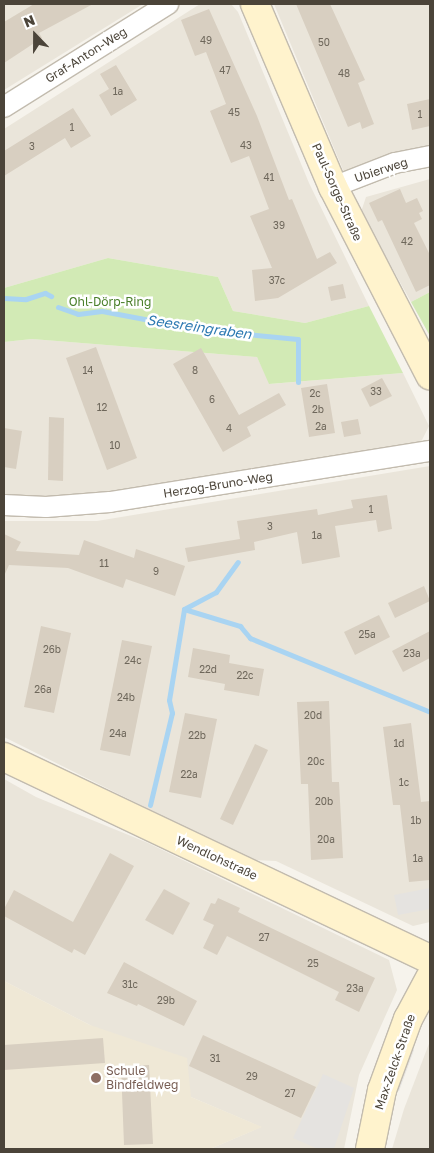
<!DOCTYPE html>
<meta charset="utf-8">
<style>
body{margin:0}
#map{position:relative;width:434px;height:1153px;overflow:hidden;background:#f6f3ec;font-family:"Golos Text",sans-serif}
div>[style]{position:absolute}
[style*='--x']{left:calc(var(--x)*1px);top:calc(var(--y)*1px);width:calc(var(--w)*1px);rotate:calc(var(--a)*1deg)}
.residential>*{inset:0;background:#eae5da}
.education>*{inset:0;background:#efe8d6}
.green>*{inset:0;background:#d2eab5}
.parking>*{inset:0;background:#e5e3e0}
.stream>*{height:5px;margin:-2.5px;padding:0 2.5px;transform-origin:2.5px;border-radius:2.5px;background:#a9d4f2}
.building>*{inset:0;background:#d8cfc1}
.roads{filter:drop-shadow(1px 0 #c2bbae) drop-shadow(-1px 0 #c2bbae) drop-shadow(0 1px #c2bbae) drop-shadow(0 -1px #c2bbae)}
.street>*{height:20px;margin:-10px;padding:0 10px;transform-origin:10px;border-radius:10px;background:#fff}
.secondary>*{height:28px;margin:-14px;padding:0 14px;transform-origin:14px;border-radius:14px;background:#fff3cd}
.dots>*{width:14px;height:14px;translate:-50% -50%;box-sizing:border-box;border:2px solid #fff;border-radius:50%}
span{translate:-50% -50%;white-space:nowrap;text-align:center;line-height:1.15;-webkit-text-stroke:5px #fff;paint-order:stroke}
.number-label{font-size:10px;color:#6e675b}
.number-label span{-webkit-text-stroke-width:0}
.street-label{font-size:12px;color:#4b4439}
.park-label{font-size:12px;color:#4a7f2a}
.education-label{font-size:12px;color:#785e54}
.left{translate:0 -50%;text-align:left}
.water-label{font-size:14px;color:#2e7ab2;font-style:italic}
.frame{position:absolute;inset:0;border:5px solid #4b4439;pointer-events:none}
.north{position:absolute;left:10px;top:10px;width:50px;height:50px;-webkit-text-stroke:4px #fff;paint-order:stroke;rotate:338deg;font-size:14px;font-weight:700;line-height:20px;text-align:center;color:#4b4439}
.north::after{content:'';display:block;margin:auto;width:18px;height:22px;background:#4b4439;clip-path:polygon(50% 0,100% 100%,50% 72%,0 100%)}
</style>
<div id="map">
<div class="residential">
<div style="clip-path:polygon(4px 4px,143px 4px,4px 90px)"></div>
<div style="clip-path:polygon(200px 4px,231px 4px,238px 12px,309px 183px,369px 306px,305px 323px,233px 311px,218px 277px,108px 258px,4px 288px,4px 129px)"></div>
<div style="clip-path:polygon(274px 4px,430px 4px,430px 149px,346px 177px)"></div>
<div style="clip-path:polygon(430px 179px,430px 292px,411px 302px,361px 212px,366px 197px)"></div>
<div style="clip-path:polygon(32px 339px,257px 357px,270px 384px,403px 373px,429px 426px,420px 444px,86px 496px,4px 496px,4px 342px)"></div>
<div style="clip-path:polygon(430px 466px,430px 922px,413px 926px,276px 861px,251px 860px,4px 737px,4px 521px,97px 521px)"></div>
<div style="clip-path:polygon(4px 779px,36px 797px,148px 843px,389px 960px,397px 990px,359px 1075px,344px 1149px,210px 1149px,261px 1127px,191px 1097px,90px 1025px,4px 981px)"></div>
<div style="clip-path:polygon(430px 1041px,430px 1149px,392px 1149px,404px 1109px)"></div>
</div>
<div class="education">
<div style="clip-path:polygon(4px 981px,90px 1025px,187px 1058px,191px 1097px,262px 1127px,210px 1149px,4px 1149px)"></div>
</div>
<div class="green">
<div style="clip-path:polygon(108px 258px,218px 277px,233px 311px,305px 323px,369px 306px,403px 373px,269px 384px,257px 357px,32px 339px,4px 342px,4px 288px)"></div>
<div style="clip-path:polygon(430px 292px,430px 336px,411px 302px)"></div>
</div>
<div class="parking">
<div style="clip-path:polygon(430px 888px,430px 909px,398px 915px,394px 895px)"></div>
<div style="clip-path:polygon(410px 1042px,414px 1050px,399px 1091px,392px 1092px)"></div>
<div style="clip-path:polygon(323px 1074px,354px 1088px,334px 1149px,318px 1149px,293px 1138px)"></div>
</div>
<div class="stream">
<div style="--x:4;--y:298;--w:22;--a:3"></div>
<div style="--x:26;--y:299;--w:20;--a:-18"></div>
<div style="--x:45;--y:293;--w:7;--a:27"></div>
<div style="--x:58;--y:307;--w:21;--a:19"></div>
<div style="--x:78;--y:314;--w:24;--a:-7"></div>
<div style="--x:102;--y:311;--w:97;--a:10.7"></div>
<div style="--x:197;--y:329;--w:101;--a:5.7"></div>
<div style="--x:298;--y:339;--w:43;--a:90"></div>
<div style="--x:184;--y:609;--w:59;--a:16.9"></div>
<div style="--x:240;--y:626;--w:16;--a:50"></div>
<div style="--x:250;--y:638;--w:195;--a:22.3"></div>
<div style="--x:150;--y:805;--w:95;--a:-76.6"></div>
<div style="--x:172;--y:713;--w:13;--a:-103"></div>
<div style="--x:169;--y:700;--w:92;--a:-80.6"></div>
<div style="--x:184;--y:609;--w:36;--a:-28"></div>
<div style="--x:216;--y:592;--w:37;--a:-54"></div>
</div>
<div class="building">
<div style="clip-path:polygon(34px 4px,93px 4px,39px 33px,42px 38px,4px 63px,4px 22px)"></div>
<div style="clip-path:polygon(296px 4px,330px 4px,365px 80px,358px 83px,374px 124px,362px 129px,360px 122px,348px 127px)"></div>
<div style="clip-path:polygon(209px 9px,257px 116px,289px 200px,292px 199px,317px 259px,330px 252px,337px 263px,278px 298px,255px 301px,252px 270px,272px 268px,250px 216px,269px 209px,249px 156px,231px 163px,210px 111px,226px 104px,206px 52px,195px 56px,181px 20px)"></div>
<div style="clip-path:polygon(116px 65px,137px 100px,111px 116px,99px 95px,109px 89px,100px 74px)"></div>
<div style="clip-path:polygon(430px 99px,430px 126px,412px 130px,407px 104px)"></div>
<div style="clip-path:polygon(73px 108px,91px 136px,71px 148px,65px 138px,4px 176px,4px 151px)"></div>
<div style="clip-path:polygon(400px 189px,406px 203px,417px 198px,423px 211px,419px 213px,422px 219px,414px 223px,430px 255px,430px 285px,416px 292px,382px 220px,378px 222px,369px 203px)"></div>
<div style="clip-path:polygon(343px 284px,346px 298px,331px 301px,328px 287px)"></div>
<div style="clip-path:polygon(96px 347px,137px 458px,107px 470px,66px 358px)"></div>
<div style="clip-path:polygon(201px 348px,239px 415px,279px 393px,286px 405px,247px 427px,251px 436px,223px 452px,173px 364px)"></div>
<div style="clip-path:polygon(382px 378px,392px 396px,370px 407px,361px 389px)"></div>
<div style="clip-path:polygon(327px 384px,335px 433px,309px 437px,301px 388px)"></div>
<div style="clip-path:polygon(49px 417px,64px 418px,63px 481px,48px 480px)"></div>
<div style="clip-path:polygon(358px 419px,361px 434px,344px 437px,341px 422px)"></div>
<div style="clip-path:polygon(4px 428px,22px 431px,16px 469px,4px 467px)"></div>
<div style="clip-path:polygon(387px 495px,392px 529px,378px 532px,376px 520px,335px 526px,340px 557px,302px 564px,297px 532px,254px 542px,255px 550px,188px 562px,185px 548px,240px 539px,237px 521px,317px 509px,318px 515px,353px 508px,351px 500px)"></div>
<div style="clip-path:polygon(4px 534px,21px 542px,16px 551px,79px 555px,84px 540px,134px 558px,136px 549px,185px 566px,175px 596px,126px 579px,123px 588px,68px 568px,9px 565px,4px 576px)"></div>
<div style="clip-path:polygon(424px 586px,430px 601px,395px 618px,388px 603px)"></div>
<div style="clip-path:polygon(379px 615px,390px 637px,355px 655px,344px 632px)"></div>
<div style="clip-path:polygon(41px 626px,71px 633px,54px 713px,24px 707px)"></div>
<div style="clip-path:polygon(430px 631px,430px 658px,403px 672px,392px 651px)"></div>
<div style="clip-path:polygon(122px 640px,152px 646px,130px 756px,100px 750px)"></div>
<div style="clip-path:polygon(193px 648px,230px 655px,229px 663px,264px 669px,259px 696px,224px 690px,225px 684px,188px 677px)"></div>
<div style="clip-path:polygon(329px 701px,332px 782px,339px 782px,343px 858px,311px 860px,308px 784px,301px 784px,297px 702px)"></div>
<div style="clip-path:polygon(185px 713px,217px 719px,201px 798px,169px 792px)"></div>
<div style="clip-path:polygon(411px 723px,421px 802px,430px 801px,430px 880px,409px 882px,400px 805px,393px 805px,383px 727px)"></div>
<div style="clip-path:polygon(255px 744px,268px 750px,233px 825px,220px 819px)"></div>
<div style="clip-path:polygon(110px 853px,134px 866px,85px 955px,74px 949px,72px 953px,4px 916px,4px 909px,14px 890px,73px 922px)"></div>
<div style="clip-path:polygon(164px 889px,190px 903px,173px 935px,145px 920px)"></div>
<div style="clip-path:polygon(218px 898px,240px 908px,238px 912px,375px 978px,359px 1012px,335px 1000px,339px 992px,227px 936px,217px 955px,203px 948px,214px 925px,203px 920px,211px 903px,215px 904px)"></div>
<div style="clip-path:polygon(124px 962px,197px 1001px,184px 1026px,138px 1004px,137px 1006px,107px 993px)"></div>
<div style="clip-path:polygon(203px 1035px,316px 1087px,301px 1118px,189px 1066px)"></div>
<div style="clip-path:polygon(103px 1038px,105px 1063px,4px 1070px,4px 1045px)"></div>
<div style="clip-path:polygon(149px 1065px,153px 1144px,124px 1145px,121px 1066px)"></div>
</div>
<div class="roads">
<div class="street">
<div style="--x:4;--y:107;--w:194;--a:-32.1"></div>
<div style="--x:333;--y:187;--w:66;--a:-21.2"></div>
<div style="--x:395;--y:163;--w:36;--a:-11"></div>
<div style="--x:4;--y:505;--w:42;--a:2.7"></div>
<div style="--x:46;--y:507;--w:64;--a:-4.5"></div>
<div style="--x:110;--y:502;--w:324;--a:-9.1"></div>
</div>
<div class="secondary">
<div style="--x:255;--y:4;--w:199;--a:66.9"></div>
<div style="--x:333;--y:187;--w:212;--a:62.7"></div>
<div style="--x:4;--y:757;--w:471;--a:25.4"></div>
<div style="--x:370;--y:1149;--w:60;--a:-78.5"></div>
<div style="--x:382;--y:1090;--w:76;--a:-69.9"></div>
<div style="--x:408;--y:1019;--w:47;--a:-61.8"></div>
</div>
</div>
<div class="dots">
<div style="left:96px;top:1078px;background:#8d6e63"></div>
</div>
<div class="number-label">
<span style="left:206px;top:41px">49</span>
<span style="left:324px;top:43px">50</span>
<span style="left:225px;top:71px">47</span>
<span style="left:344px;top:74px">48</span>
<span style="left:118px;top:92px">1a</span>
<span style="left:234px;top:113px">45</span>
<span style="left:420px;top:115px">1</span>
<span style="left:72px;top:128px">1</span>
<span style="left:246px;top:146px">43</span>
<span style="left:32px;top:147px">3</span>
<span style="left:269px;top:178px">41</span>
<span style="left:279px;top:226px">39</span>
<span style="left:407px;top:242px">42</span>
<span style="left:277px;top:281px">37c</span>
<span style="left:88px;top:371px">14</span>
<span style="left:195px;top:371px">8</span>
<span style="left:376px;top:392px">33</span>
<span style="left:315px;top:394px">2c</span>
<span style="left:212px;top:400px">6</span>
<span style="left:102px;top:408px">12</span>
<span style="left:318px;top:410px">2b</span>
<span style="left:321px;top:427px">2a</span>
<span style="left:229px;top:429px">4</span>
<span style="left:115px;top:446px">10</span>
<span style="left:371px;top:510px">1</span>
<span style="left:270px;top:527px">3</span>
<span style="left:317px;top:536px">1a</span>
<span style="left:104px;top:564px">11</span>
<span style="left:156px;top:572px">9</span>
<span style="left:367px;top:635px">25a</span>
<span style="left:52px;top:650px">26b</span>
<span style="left:412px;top:654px">23a</span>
<span style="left:133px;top:661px">24c</span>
<span style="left:208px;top:670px">22d</span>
<span style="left:245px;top:676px">22c</span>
<span style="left:43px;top:690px">26a</span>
<span style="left:126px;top:698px">24b</span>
<span style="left:313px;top:716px">20d</span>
<span style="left:118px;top:734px">24a</span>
<span style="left:197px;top:736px">22b</span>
<span style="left:399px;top:744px">1d</span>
<span style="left:316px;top:762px">20c</span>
<span style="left:189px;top:775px">22a</span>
<span style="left:404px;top:783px">1c</span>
<span style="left:324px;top:802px">20b</span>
<span style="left:416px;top:821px">1b</span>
<span style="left:326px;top:840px">20a</span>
<span style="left:418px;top:859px">1a</span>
<span style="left:264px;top:938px">27</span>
<span style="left:313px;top:964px">25</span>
<span style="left:130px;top:985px">31c</span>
<span style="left:355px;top:989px">23a</span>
<span style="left:166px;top:1001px">29b</span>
<span style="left:215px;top:1059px">31</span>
<span style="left:252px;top:1077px">29</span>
<span style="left:290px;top:1094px">27</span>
</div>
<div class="street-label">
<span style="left:86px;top:55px;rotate:-32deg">Graf-Anton-Weg</span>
<span style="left:381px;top:170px;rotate:-18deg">Ubierweg</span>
<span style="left:337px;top:192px;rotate:66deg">Paul-Sorge-Straße</span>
<span style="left:218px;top:485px;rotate:-9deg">Herzog-Bruno-Weg</span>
<span style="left:217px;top:858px;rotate:25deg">Wendlohstraße</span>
<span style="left:395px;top:1062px;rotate:-71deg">Max-Zelck-Straße</span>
</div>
<div class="park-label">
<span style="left:110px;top:302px">Ohl-Dörp-Ring</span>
</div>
<div class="education-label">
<span class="left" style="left:106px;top:1078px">Schule<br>Bindfeldweg</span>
</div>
<div class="water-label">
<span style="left:199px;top:327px;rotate:8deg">Seesreingraben</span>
</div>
<div class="frame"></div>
<div class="north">N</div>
</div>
